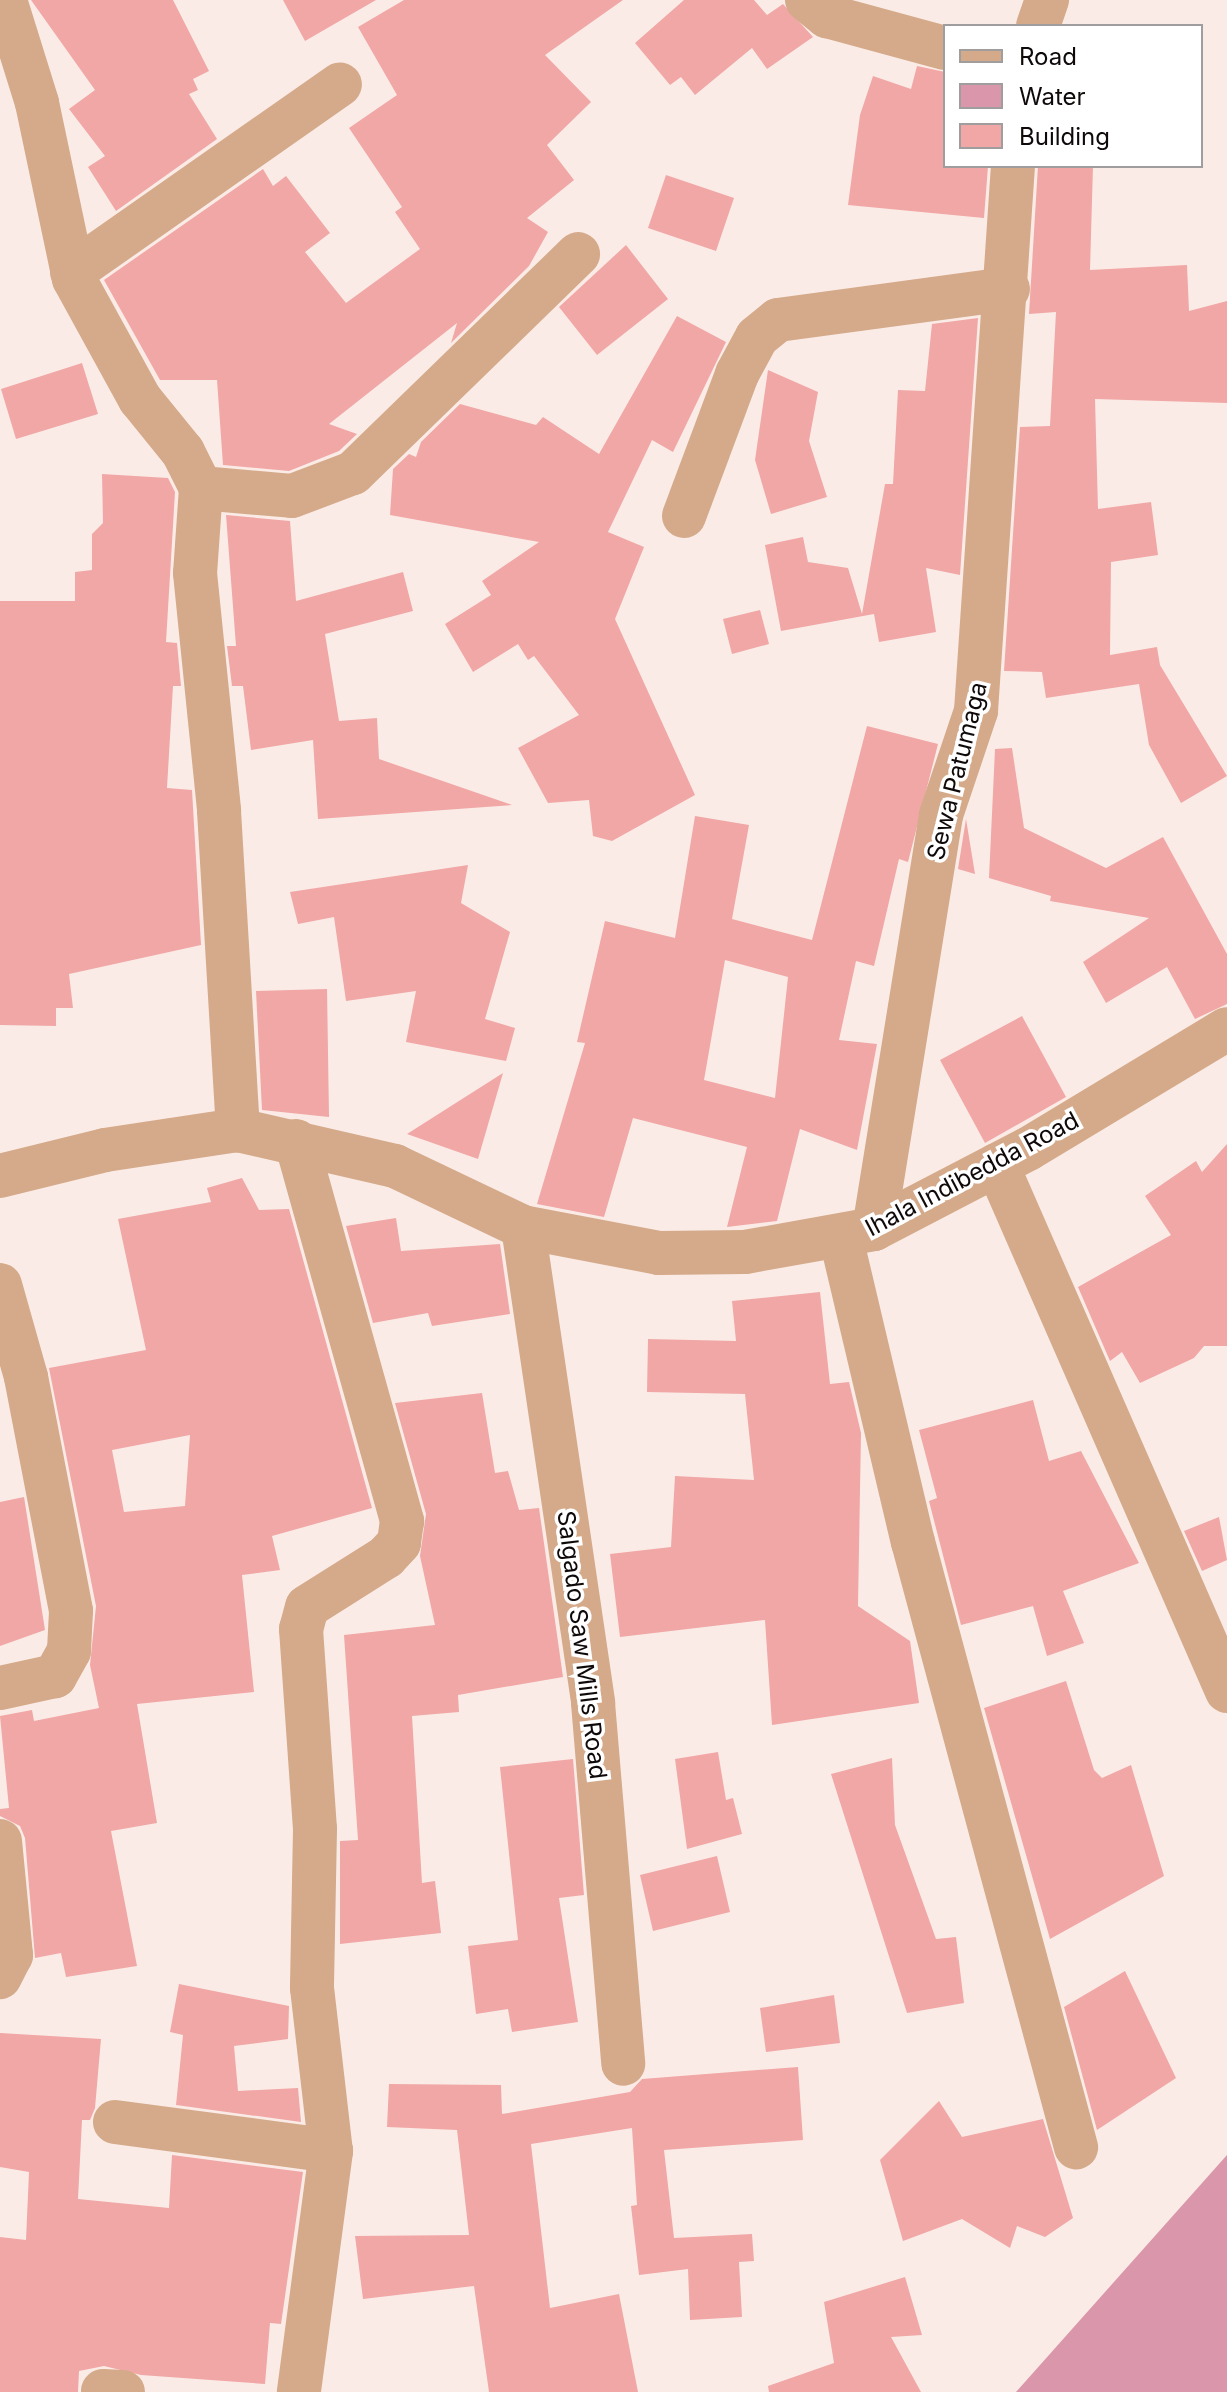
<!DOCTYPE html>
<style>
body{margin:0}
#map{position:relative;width:1227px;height:2392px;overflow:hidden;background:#fbebe6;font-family:Inter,sans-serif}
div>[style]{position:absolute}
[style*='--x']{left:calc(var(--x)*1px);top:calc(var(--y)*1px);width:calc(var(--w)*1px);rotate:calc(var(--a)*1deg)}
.water>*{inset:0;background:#da96aa}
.building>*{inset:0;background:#f0a7a6}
.minor>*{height:44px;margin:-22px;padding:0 22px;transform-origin:22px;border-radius:22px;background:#d4aa8a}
span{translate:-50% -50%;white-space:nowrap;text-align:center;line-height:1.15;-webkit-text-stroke:7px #fff;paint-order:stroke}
.street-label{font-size:24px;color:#0f0a09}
.legend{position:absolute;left:943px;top:24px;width:260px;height:144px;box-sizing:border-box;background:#fff;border:2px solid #9f9d9d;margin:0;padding:10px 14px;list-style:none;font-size:24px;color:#0f0a09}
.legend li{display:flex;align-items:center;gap:16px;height:40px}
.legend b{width:40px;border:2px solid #9f9d9d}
</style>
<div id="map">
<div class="water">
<div style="clip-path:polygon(1227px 2155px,1227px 2392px,1016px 2392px)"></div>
</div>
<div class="building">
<div style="clip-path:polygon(31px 0,173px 0,209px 71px,193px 79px,198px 90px,189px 94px,217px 139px,116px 211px,88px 167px,105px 156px,69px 109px,95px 90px)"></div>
<div style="clip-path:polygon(283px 0,376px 0,305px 41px)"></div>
<div style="clip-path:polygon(404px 0,623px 0,545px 55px,591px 102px,547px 145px,574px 180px,527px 218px,548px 232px,529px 266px,451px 343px,457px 323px,329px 424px,357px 434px,339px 451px,289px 471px,223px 465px,217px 380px,160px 380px,104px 280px,263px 169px,273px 186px,286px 176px,330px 233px,305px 252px,346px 303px,420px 249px,395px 212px,402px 207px,349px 128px,397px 95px,358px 27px)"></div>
<div style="clip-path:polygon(684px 0,754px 0,767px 15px,783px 4px,813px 37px,767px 69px,752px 48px,695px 95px,681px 77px,670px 85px,635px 43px)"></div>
<div style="clip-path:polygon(917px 66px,945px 72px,945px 166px,988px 166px,984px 218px,848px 205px,860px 115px,873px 76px,911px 89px)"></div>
<div style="clip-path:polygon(1038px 166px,1093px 166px,1090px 270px,1187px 265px,1189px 311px,1227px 301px,1227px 403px,1095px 399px,1098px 509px,1151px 502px,1158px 555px,1111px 562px,1110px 655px,1157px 647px,1160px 665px,1227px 776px,1181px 803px,1149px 745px,1139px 684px,1046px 698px,1042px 672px,1004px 671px,1020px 427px,1050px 426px,1056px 312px,1029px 314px)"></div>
<div style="clip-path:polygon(666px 175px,734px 198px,716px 251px,648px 228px)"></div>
<div style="clip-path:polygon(626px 245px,668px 299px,597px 355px,559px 307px)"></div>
<div style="clip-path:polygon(677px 316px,726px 342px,673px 452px,652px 440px,608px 532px,644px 547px,615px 619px,695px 795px,612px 841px,593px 836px,589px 800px,548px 803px,518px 748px,579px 715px,534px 656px,528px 660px,518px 644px,473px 672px,445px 624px,491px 595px,482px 581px,539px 542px,390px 515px,393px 469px,409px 454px,416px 457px,421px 442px,460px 404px,536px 425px,543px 417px,599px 454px)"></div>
<div style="clip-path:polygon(978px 318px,960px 575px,926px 568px,936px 632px,879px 642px,874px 614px,781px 631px,765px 545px,803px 537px,808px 562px,848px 568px,862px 614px,885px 484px,893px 484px,898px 390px,925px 391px,932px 324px)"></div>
<div style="clip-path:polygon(82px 363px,98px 414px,16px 439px,1px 389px)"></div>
<div style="clip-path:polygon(768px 370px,818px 392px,809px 441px,827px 497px,771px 514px,755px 460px)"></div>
<div style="clip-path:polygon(102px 474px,168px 478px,175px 492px,166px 642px,177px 643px,181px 686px,173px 686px,167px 788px,192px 790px,201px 945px,69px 974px,73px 1008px,56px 1008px,56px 1026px,0 1025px,0 601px,75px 601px,75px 572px,92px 570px,92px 534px,103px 523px)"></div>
<div style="clip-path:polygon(226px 515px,290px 521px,296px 601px,403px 572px,413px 611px,325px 634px,339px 721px,377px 718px,379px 759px,512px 805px,318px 819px,313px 740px,251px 750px,243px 686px,232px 686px,227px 646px,236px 646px)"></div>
<div style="clip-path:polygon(760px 610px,769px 644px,732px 654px,723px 619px)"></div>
<div style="clip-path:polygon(evenodd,867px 726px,938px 744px,908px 862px,899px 859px,874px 966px,856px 961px,839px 1040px,877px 1044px,857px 1150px,800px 1129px,777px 1221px,727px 1227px,747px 1147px,633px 1118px,604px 1217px,537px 1204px,585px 1043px,577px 1042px,605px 921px,675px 938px,695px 816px,749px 825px,732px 919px,812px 940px,867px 726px,725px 960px,788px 977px,775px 1098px,704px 1080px,725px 960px)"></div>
<div style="clip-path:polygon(1012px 748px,1024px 828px,1106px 868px,1163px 837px,1227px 954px,1227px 1004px,1195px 1019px,1167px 967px,1106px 1003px,1083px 962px,1149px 918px,1050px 901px,1051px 896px,989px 878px,995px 749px)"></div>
<div style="clip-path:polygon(966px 819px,975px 874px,958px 869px)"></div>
<div style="clip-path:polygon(468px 865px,461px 903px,510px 932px,485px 1019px,515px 1028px,506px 1061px,406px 1042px,416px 991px,346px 1001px,334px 917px,298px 924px,290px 892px)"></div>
<div style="clip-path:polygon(327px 989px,329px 1117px,262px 1110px,256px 991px)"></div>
<div style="clip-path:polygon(1022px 1016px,1066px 1097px,985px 1143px,940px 1060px)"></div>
<div style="clip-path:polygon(503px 1073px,478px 1159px,407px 1134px)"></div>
<div style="clip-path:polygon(1227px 1144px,1227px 1346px,1204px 1346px,1194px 1358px,1140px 1383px,1122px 1352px,1110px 1361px,1078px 1287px,1171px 1235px,1145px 1196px,1196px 1161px,1202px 1172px)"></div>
<div style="clip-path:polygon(evenodd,242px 1178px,259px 1210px,289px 1209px,372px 1508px,272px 1536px,280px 1570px,242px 1575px,254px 1692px,137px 1704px,157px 1823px,111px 1831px,137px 1966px,66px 1977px,61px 1953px,35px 1958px,25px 1838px,20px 1826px,0 1816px,0 1809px,9px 1808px,0 1716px,32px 1710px,34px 1721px,99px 1708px,90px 1665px,96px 1606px,49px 1368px,146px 1350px,118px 1219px,211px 1202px,207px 1188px,242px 1178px,190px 1435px,185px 1506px,124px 1512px,112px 1450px,190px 1435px)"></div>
<div style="clip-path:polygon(396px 1218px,401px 1251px,500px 1244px,510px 1314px,432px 1326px,428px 1313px,373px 1323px,346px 1226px)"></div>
<div style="clip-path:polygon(820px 1292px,830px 1384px,849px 1382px,861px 1433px,858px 1606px,910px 1641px,919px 1703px,772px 1725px,765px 1620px,620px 1637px,610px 1554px,671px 1547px,675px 1476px,754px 1480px,745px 1394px,647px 1392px,648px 1339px,736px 1341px,732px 1301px)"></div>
<div style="clip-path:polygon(482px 1393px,495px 1473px,508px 1471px,519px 1510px,539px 1508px,563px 1677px,458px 1695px,459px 1712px,412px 1716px,422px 1883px,435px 1881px,441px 1933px,340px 1944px,340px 1841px,358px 1840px,344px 1635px,435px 1625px,420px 1556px,426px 1514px,395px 1403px)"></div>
<div style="clip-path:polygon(1033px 1400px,1049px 1461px,1081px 1451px,1139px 1563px,1063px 1591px,1084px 1643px,1047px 1656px,1033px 1606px,961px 1625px,929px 1501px,937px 1498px,919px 1430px)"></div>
<div style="clip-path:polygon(24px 1497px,45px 1630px,0 1646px,0 1502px)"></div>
<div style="clip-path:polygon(1219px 1517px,1227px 1560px,1202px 1571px,1184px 1531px)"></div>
<div style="clip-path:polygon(1066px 1681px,1094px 1770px,1102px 1778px,1131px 1765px,1164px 1876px,1050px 1939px,984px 1708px)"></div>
<div style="clip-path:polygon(718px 1752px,726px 1800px,733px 1798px,742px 1834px,687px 1849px,675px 1759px)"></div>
<div style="clip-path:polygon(892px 1758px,895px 1825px,936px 1939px,956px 1937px,964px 2003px,907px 2013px,831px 1774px)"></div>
<div style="clip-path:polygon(573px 1759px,584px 1895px,559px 1898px,578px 2022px,512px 2032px,508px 2009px,476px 2014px,468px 1946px,518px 1940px,500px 1767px)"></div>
<div style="clip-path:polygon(717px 1856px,730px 1912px,653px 1931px,640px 1875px)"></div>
<div style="clip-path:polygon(1125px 1971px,1176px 2078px,1097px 2130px,1064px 2007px)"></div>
<div style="clip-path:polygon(179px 1984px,289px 2006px,288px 2039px,234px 2046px,238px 2091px,298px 2088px,301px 2122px,176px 2105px,183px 2035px,170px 2032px)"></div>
<div style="clip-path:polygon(834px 1995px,840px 2043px,766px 2052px,760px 2008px)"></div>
<div style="clip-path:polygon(0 2033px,101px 2039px,95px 2108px,90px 2120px,82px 2120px,78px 2199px,169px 2208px,172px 2155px,303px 2172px,281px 2324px,270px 2323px,265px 2384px,141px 2375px,104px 2366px,79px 2371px,78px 2392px,0 2392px,0 2237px,26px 2240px,29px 2172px,0 2167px)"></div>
<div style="clip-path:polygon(798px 2067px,803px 2140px,664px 2150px,674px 2238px,752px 2234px,754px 2261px,739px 2262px,742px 2317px,690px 2320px,688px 2269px,639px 2275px,631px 2206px,637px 2205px,632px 2128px,531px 2144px,550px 2308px,619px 2294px,638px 2392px,489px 2392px,474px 2286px,363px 2299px,355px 2236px,469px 2235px,457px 2130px,387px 2127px,389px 2084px,501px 2085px,502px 2114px,630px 2092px,642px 2079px)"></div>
<div style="clip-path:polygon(939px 2101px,962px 2137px,1043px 2119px,1073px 2218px,1045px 2237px,1017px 2226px,1010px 2248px,962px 2219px,903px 2241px,880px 2160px)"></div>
<div style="clip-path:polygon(905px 2277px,922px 2335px,891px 2337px,921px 2392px,769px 2392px,768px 2386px,834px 2363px,824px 2302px)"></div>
</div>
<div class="minor">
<div style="--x:5;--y:0;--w:108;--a:72.7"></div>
<div style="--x:37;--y:103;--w:180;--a:78.1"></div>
<div style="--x:74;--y:279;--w:137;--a:61.2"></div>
<div style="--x:140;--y:399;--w:68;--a:50.9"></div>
<div style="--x:183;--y:452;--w:40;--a:63.4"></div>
<div style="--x:201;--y:488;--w:85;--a:94"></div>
<div style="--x:195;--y:573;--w:239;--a:84.2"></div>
<div style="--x:219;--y:811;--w:320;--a:86.6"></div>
<div style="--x:807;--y:0;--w:26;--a:39"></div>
<div style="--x:827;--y:16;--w:122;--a:15.2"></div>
<div style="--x:1038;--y:26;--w:28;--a:-71"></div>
<div style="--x:72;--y:272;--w:327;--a:-35"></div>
<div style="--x:201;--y:488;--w:91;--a:5"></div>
<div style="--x:292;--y:496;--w:65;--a:-20.7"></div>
<div style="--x:353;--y:473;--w:314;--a:-44.2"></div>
<div style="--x:684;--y:516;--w:152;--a:-69.5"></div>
<div style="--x:737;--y:374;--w:42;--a:-61.6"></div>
<div style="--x:757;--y:337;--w:27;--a:-39"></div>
<div style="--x:778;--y:320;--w:232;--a:-7.7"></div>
<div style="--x:296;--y:1141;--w:395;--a:74.4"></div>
<div style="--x:402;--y:1521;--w:22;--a:98"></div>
<div style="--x:399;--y:1543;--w:19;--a:133"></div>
<div style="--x:386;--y:1557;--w:93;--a:147.7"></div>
<div style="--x:307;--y:1607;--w:23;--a:105"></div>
<div style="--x:301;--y:1629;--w:200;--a:86"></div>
<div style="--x:315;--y:1829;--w:159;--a:91.1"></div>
<div style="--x:312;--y:1988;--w:164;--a:83.4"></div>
<div style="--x:331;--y:2151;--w:243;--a:97.6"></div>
<div style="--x:997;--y:1165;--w:574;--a:66.38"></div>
<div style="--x:0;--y:1176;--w:108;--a:-13.9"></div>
<div style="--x:105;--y:1150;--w:134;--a:-8.6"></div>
<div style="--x:238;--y:1130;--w:161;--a:12.9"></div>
<div style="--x:395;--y:1166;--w:142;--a:25.5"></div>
<div style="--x:523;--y:1227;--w:138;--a:10.8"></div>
<div style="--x:659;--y:1253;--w:86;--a:-0.7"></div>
<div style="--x:745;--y:1252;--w:131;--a:-10.1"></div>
<div style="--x:874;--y:1229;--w:174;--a:-27.5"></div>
<div style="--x:1028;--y:1149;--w:232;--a:-31.1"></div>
<div style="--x:523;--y:1227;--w:481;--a:81.6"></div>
<div style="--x:593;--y:1703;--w:362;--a:85.2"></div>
<div style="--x:874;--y:1229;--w:419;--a:-80.8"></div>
<div style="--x:941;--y:815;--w:110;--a:-71.4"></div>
<div style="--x:976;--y:711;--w:546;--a:-86.12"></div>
<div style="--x:841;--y:1238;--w:312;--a:76.7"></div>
<div style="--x:913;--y:1542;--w:627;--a:74.92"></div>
<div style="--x:0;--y:1285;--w:96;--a:74.2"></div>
<div style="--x:26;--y:1377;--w:238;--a:79.1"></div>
<div style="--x:71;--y:1611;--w:40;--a:92.9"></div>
<div style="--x:69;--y:1651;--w:29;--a:119"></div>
<div style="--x:55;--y:1676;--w:56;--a:167.7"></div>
<div style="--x:0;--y:1841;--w:115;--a:84.5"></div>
<div style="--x:11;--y:1955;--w:25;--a:117"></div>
<div style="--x:115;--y:2122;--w:218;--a:7.6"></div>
<div style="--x:103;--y:2391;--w:20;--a:3"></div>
</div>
<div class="street-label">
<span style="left:957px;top:771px;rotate:-76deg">Sewa Patumaga</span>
<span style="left:972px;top:1174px;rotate:-28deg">Ihala Indibedda Road</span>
<span style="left:582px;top:1645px;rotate:83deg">Salgado Saw Mills Road</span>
</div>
<ul class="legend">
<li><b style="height:10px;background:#d4aa8a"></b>Road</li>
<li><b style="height:22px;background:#da96aa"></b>Water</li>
<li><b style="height:22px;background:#f0a7a6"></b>Building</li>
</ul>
</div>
